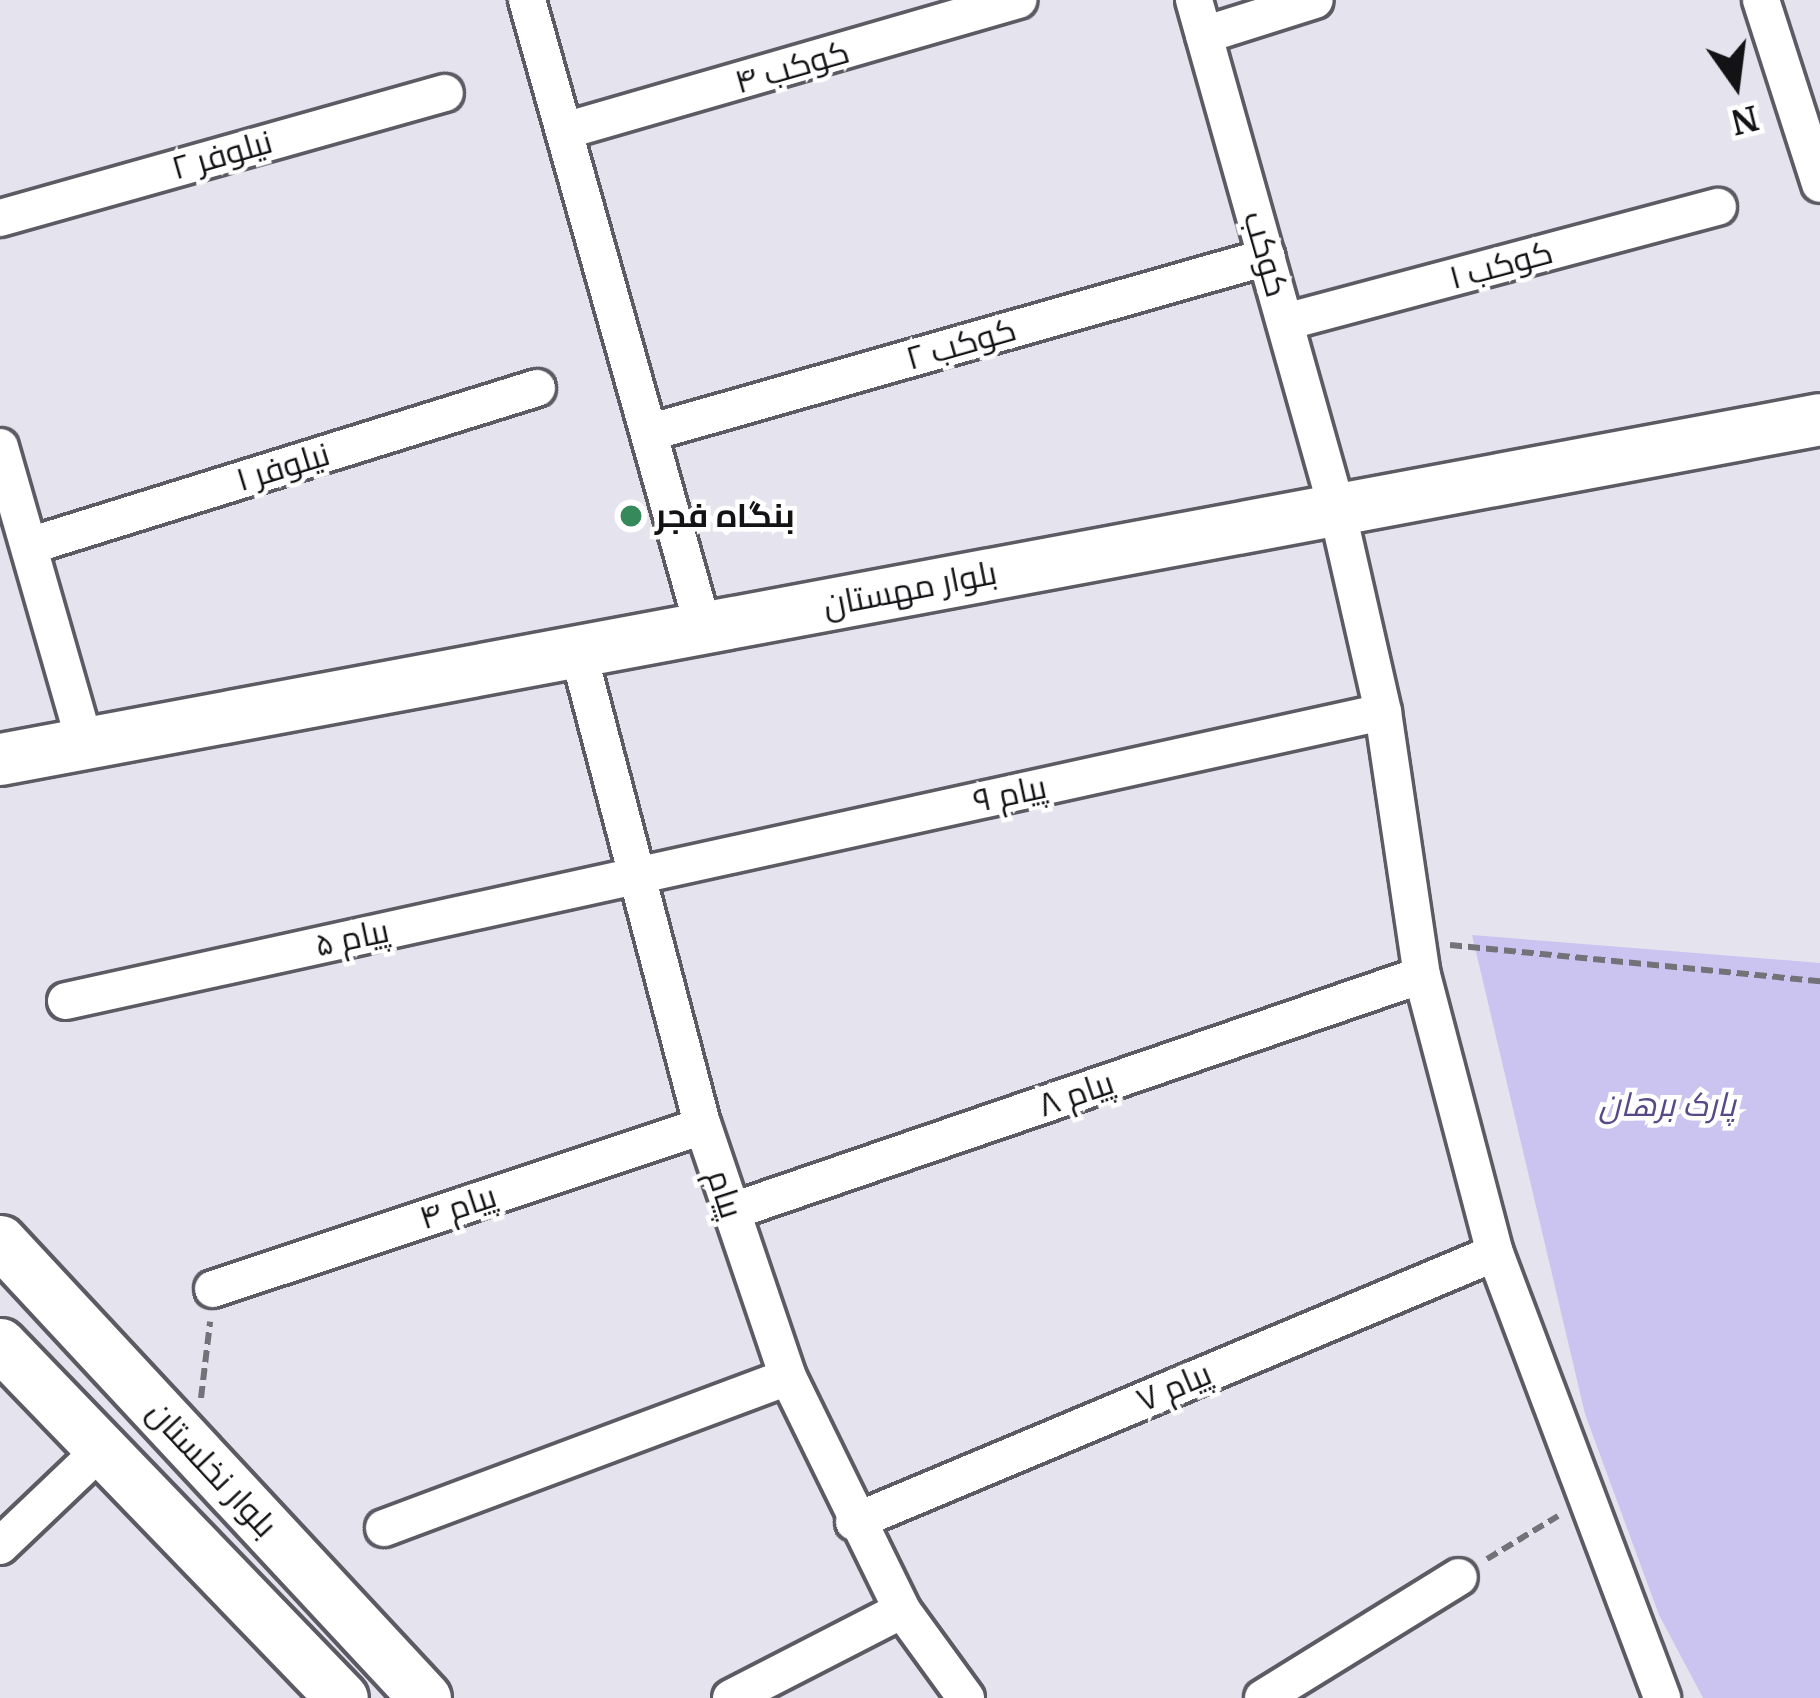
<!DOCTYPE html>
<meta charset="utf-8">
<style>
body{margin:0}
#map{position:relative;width:1820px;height:1698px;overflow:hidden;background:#e5e4ee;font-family:Merriweather,Cairo,serif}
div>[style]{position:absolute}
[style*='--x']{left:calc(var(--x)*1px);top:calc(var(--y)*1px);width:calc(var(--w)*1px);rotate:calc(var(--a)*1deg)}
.green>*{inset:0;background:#cbc4f1}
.path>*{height:6px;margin-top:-3px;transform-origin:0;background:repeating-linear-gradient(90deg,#737278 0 12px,transparent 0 18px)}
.roads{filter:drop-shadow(3px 0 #5c5a63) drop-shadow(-3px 0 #5c5a63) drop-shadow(0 3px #5c5a63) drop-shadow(0 -3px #5c5a63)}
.street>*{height:36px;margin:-18px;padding:0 18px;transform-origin:18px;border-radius:18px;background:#fff}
.secondary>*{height:51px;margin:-25.5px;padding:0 25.5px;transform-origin:25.5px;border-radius:25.5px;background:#fff}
.dots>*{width:33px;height:33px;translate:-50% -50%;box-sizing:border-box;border:6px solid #fff;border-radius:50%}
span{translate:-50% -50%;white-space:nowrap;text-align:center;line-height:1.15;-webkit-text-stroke:9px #fff;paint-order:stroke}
.street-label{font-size:33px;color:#131316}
.poi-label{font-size:33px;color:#131316;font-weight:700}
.left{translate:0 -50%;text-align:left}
.park-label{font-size:33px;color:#574a87;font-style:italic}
.north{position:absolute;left:1676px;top:24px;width:120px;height:120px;-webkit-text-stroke:9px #fff;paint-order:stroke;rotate:166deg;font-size:33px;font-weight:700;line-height:48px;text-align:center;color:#131316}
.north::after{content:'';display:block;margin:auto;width:42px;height:54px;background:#131316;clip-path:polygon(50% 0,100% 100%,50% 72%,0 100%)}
</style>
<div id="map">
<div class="green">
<div style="clip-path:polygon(1472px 935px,1820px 963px,1820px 1698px,1703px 1698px,1659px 1615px,1585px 1414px)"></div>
</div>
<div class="path">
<div style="--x:1450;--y:945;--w:372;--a:5.6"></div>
<div style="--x:201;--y:1398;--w:77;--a:-83.2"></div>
<div style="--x:1487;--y:1559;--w:83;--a:-31.2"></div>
</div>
<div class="roads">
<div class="street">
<div style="--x:527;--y:0;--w:651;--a:74.32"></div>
<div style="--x:1194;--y:0;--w:529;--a:74.31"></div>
<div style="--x:1337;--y:509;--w:208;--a:77.2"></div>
<div style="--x:1383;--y:712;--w:266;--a:81.6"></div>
<div style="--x:1422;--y:975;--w:287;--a:75.3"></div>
<div style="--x:1495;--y:1253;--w:475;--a:69.4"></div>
<div style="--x:1761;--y:0;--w:193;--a:72.2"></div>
<div style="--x:1204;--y:35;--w:116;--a:-17.5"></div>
<div style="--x:564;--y:131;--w:473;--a:-16.1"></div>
<div style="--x:0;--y:218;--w:462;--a:-15.7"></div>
<div style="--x:1285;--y:322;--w:448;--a:-14.9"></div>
<div style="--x:655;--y:431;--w:636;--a:-15.87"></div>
<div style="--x:0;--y:447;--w:308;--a:74"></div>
<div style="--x:29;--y:546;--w:532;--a:-17.28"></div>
<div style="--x:578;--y:651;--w:491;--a:75.3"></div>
<div style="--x:703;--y:1126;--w:265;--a:71.3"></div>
<div style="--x:788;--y:1377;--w:259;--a:63.9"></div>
<div style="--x:902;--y:1610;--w:109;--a:54"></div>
<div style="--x:66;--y:1001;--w:1348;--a:-12.38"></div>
<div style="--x:730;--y:1212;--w:731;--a:-18.91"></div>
<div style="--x:213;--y:1289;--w:516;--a:-18.4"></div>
<div style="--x:854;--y:1522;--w:695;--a:-22.77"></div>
<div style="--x:384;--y:1528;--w:431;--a:-20.5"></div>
<div style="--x:0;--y:1546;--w:141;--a:-43.6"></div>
<div style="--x:731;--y:1698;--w:192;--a:-27.2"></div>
<div style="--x:1263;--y:1698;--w:230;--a:-31.7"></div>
</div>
<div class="secondary">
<div style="--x:0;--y:759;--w:1851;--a:-10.58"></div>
<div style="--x:0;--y:1241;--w:624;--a:47.08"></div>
<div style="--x:0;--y:1344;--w:492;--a:46"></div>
</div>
</div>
<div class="dots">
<div style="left:631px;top:516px;background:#36895b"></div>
</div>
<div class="street-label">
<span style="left:792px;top:67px;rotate:-16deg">کوکب ۴</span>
<span style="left:222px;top:155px;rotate:-16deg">نیلوفر ۲</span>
<span style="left:1266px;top:254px;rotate:74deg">کوکب</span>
<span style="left:1501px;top:265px;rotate:-15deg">کوکب ۱</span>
<span style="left:961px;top:344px;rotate:-16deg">کوکب ۲</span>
<span style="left:283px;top:467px;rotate:-17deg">نیلوفر ۱</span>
<span style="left:910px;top:589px;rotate:-11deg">بلوار مهستان</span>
<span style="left:1010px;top:794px;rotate:-12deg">پیام ۹</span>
<span style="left:352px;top:938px;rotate:-12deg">پیام ۵</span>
<span style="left:1076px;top:1094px;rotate:-19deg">پیام ۸</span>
<span style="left:725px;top:1194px;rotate:72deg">پیام</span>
<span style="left:458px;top:1207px;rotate:-18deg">پیام ۴</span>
<span style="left:1174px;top:1387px;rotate:-23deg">پیام ۷</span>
<span style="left:212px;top:1469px;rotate:47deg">بلوار نخلستان</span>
</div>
<div class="poi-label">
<span class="left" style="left:655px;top:516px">بنگاه فجر</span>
</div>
<div class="park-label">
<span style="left:1667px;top:1105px">پارک برهان</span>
</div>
<div class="north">N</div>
</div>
